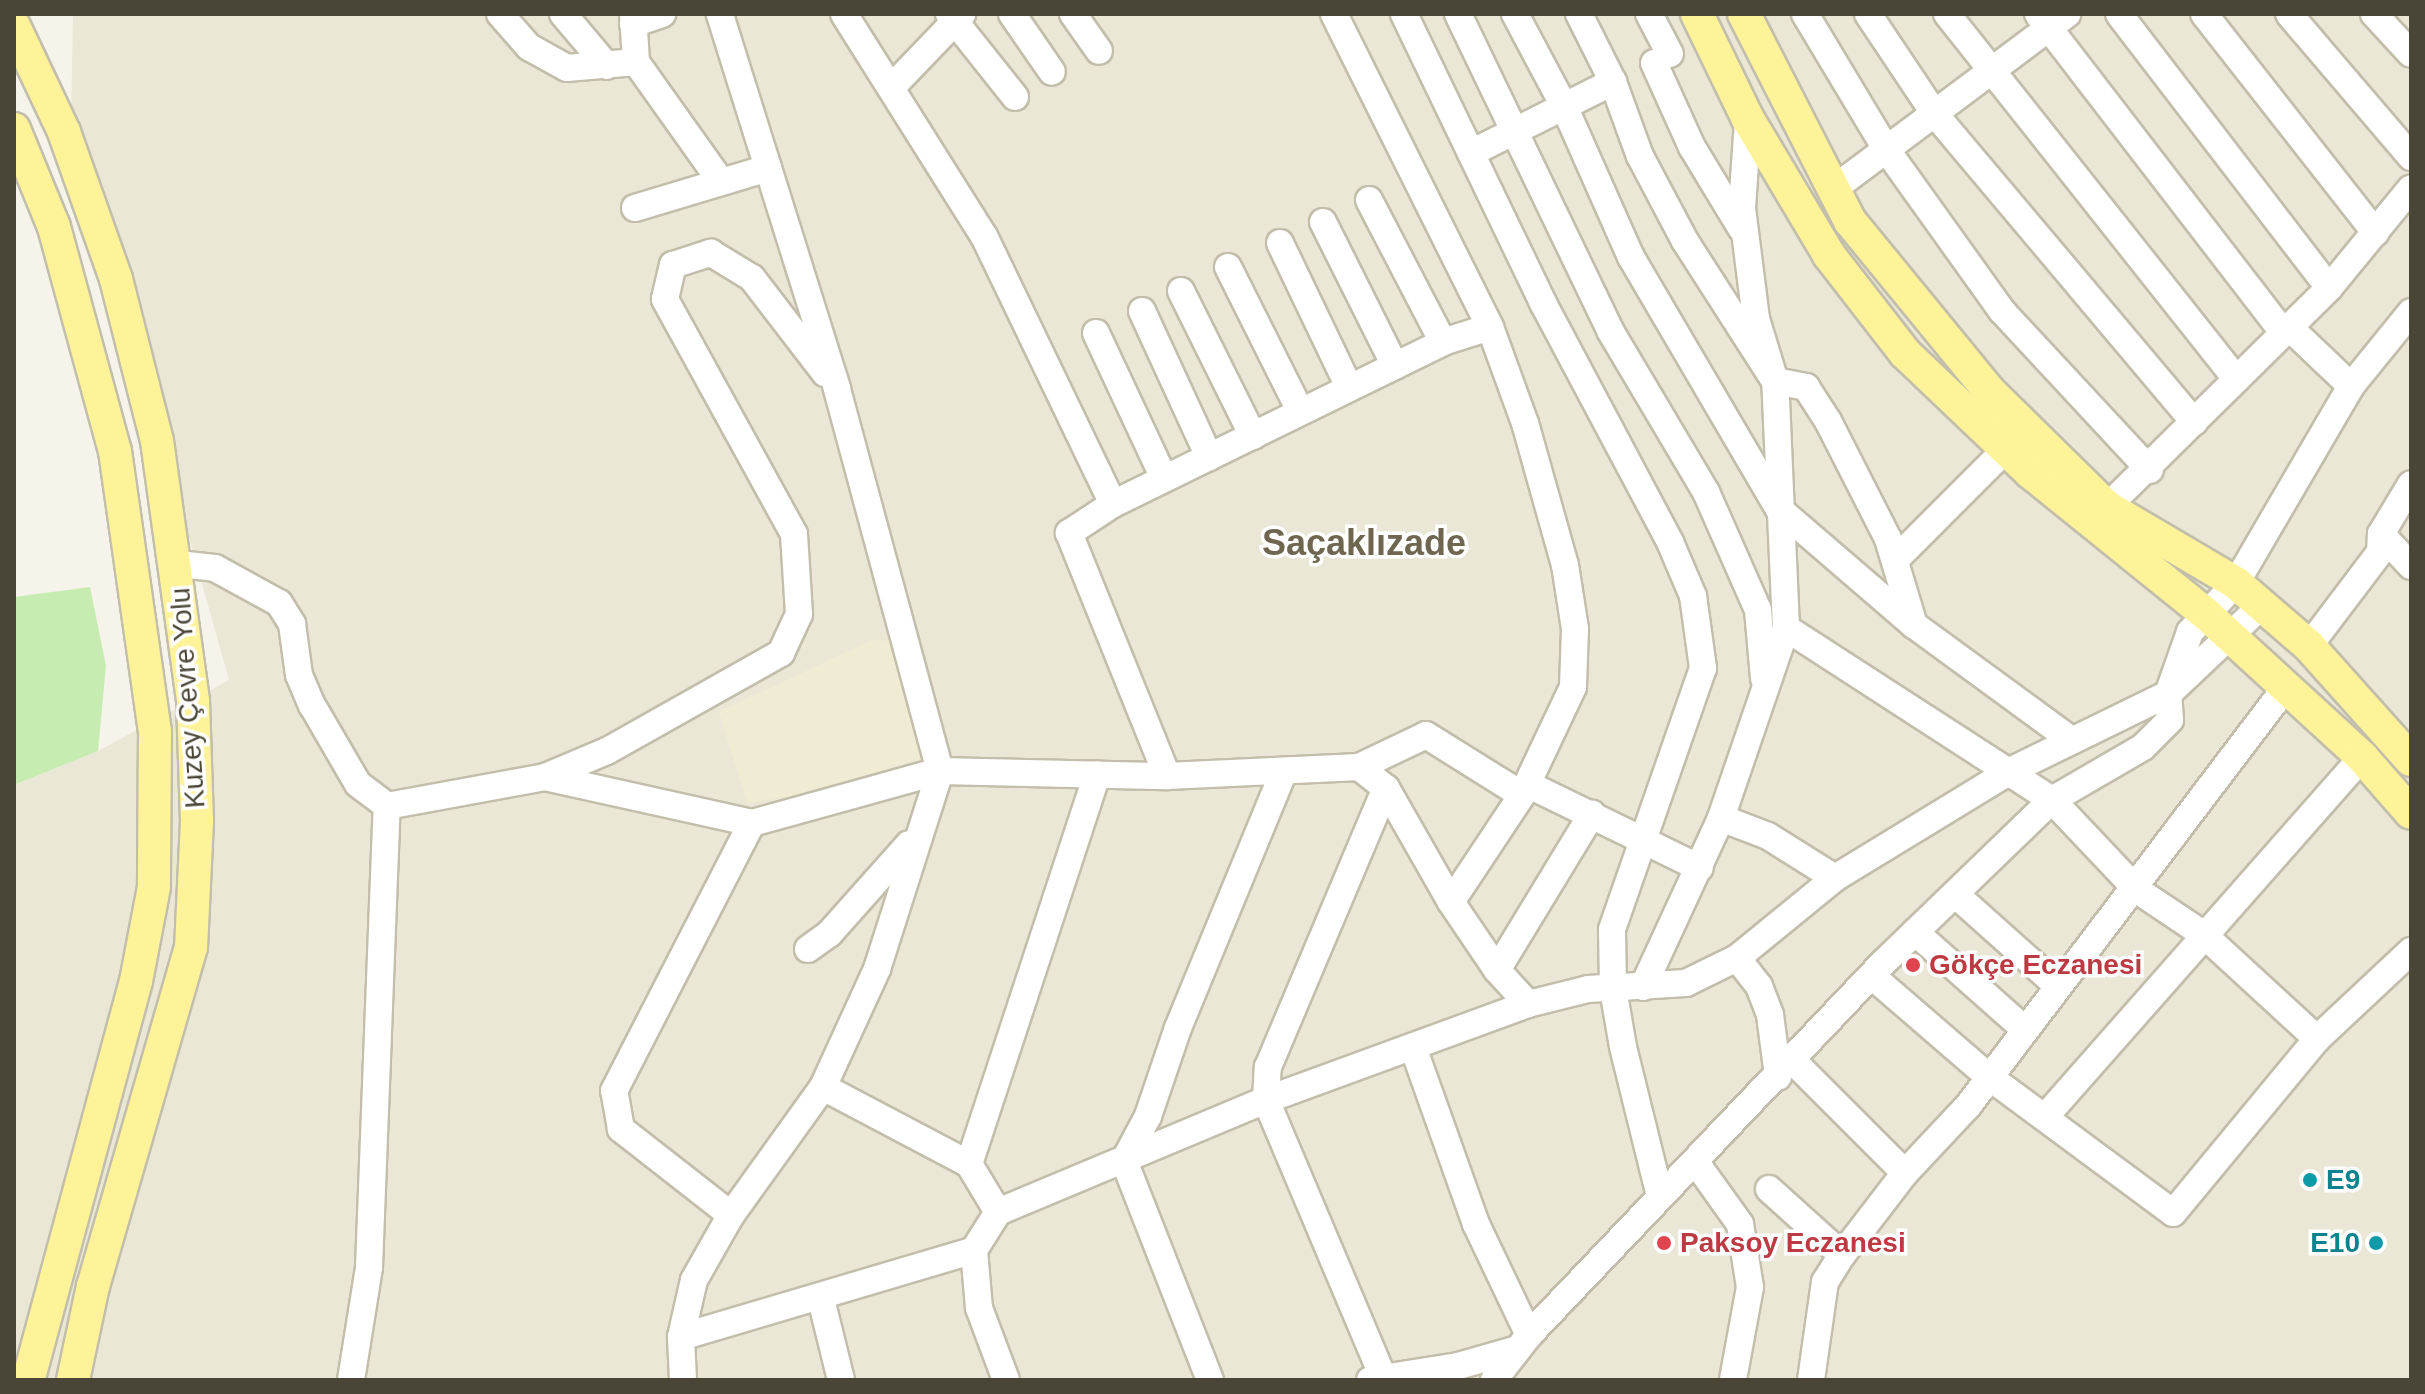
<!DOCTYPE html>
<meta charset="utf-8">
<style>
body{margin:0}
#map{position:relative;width:2425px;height:1394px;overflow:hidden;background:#f6f4ea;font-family:Helvetica,sans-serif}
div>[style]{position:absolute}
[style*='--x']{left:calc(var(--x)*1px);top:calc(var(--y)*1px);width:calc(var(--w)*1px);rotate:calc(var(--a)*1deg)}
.residential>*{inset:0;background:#eae7d7}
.education>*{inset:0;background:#efecd3}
.green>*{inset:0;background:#c7ecb1}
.roads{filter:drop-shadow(2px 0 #c2beab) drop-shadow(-2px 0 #c2beab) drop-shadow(0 2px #c2beab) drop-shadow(0 -2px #c2beab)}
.minor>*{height:26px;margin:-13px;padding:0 13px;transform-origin:13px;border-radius:13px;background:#fff}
.major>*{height:32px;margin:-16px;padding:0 16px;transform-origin:16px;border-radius:16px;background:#fff399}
.dots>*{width:22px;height:22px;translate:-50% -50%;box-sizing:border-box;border:4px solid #fff;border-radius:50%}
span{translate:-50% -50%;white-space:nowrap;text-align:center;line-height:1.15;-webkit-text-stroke:7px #fff;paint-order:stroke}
.street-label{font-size:28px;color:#4a4637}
.health-label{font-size:28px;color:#be3a42;font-weight:700}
.left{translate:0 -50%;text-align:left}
.culture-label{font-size:28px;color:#0d838f;font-weight:700}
.right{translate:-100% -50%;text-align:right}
.district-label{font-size:36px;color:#6e664e;font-weight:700}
.frame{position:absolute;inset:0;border:16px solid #4a4637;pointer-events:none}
</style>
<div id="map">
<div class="residential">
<div style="clip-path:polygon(73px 14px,2411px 14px,2411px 1380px,14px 1380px,14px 785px,98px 751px,229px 680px,71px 116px)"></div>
</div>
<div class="education">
<div style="clip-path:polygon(872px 640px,898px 641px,927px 757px,789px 797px,747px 803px,719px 712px)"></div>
</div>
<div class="green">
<div style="clip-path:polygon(90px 587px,106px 666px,98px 751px,14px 785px,14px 597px)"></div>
</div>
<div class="roads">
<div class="minor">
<div style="--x:500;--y:14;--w:44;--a:48.7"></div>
<div style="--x:529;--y:47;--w:43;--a:28.9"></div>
<div style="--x:567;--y:68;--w:69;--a:-5"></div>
<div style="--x:563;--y:14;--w:68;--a:49.8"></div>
<div style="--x:633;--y:14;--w:48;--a:86.4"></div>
<div style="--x:636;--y:62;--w:143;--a:54.6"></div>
<div style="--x:844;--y:14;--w:262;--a:57.8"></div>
<div style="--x:984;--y:236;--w:297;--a:64.3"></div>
<div style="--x:1113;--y:504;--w:53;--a:146.6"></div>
<div style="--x:1069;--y:533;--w:262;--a:68"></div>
<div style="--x:949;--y:14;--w:106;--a:51.5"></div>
<div style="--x:1012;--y:14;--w:70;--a:55.4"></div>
<div style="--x:1073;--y:14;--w:45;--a:54.9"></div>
<div style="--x:1334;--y:14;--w:350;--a:63.5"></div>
<div style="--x:1490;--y:327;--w:102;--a:70"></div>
<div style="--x:1525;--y:423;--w:148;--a:74.3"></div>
<div style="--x:1565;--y:565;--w:65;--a:81.1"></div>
<div style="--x:1575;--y:629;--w:58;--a:92"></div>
<div style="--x:1573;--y:687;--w:119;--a:115.3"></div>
<div style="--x:1522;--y:795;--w:128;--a:123.6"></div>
<div style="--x:1404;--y:14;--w:321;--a:64.3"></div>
<div style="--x:1543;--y:303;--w:271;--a:62"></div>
<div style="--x:1670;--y:542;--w:59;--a:66.9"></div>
<div style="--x:1693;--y:596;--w:73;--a:82.1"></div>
<div style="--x:1703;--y:668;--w:277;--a:109.2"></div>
<div style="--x:1612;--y:930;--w:59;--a:89"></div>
<div style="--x:1613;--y:989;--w:59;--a:80.2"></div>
<div style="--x:1623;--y:1047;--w:154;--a:76.1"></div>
<div style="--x:1458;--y:14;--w:353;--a:64.3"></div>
<div style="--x:1611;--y:332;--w:186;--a:59.3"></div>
<div style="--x:1706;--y:492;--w:129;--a:66.2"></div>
<div style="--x:1758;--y:610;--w:69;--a:85"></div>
<div style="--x:1515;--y:14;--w:104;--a:62"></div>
<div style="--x:1564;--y:106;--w:165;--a:66.1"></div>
<div style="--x:1631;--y:257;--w:292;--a:59.6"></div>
<div style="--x:1779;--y:509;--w:178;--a:40.7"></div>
<div style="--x:1914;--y:625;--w:195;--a:36.2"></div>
<div style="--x:1579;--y:14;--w:76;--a:63.4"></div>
<div style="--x:1613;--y:82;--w:79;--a:70"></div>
<div style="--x:1640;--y:156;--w:96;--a:62.1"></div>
<div style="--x:1685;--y:241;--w:166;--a:57.3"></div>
<div style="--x:1775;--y:381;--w:32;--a:11"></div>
<div style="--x:1806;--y:387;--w:40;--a:57.1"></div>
<div style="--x:1828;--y:421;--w:132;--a:63"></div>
<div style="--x:1888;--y:539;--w:90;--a:73.2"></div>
<div style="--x:1649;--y:14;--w:45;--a:62.3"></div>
<div style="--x:1805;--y:14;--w:157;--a:59"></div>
<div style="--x:1886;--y:149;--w:199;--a:54.4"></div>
<div style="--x:2002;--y:311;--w:217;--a:47.1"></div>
<div style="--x:1868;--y:14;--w:119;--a:56.3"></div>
<div style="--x:1934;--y:113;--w:404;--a:49.9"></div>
<div style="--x:1947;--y:14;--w:466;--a:51.6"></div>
<div style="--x:2038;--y:14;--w:403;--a:52.4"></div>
<div style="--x:2119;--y:14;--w:345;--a:52.5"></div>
<div style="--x:2204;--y:14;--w:278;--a:51.9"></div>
<div style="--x:2289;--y:14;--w:188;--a:49.5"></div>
<div style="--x:2374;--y:14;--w:54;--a:47.2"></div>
<div style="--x:633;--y:24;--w:31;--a:-19"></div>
<div style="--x:1654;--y:63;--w:92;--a:65.7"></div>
<div style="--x:1692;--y:147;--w:95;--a:58.8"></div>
<div style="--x:891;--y:88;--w:103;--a:-46.2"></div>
<div style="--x:1471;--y:153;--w:159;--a:-26.6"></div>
<div style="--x:1832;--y:190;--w:294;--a:-36.8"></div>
<div style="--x:1369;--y:200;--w:160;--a:62.5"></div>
<div style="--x:635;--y:208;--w:139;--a:-16.7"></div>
<div style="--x:1323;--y:222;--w:161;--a:63.4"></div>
<div style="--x:1280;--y:243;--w:160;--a:64.4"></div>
<div style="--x:1228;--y:267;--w:161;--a:63.4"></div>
<div style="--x:1181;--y:291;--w:162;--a:63.6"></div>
<div style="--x:1142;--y:311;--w:161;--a:65.3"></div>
<div style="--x:2290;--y:328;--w:84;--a:43.6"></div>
<div style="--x:1096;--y:333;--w:160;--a:64.9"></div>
<div style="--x:1113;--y:504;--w:368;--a:-26.1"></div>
<div style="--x:1443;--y:342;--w:49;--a:-17.7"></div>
<div style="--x:2107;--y:507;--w:312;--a:-44.6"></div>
<div style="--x:2329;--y:288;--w:129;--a:-50.6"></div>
<div style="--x:2381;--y:534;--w:58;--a:-59"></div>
<div style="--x:1896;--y:559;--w:156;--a:-45"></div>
<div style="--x:178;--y:564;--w:37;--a:6"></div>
<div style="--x:215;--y:568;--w:73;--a:28.7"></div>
<div style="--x:279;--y:603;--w:25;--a:58"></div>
<div style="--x:292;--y:624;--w:51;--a:82.2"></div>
<div style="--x:299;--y:675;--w:33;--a:67"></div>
<div style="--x:312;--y:705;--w:91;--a:59.8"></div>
<div style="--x:358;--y:784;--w:36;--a:37"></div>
<div style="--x:387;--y:806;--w:161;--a:-10.4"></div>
<div style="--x:545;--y:777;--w:212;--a:12.5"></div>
<div style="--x:752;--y:823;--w:195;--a:-15.5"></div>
<div style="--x:940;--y:771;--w:227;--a:1.3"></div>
<div style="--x:1167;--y:776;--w:192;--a:-2.7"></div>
<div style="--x:1359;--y:767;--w:34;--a:38"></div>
<div style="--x:1386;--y:788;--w:131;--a:60.3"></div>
<div style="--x:1451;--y:902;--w:82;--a:55.9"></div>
<div style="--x:1497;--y:970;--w:46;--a:47.6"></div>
<div style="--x:1786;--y:628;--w:317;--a:32.9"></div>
<div style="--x:2052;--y:800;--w:124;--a:46.6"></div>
<div style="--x:2137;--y:890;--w:79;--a:33.7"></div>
<div style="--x:2203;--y:934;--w:155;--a:42.6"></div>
<div style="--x:2309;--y:646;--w:118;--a:-52.9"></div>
<div style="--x:2380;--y:552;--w:18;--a:-87"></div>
<div style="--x:2381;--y:534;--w:44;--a:46.8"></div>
<div style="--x:1359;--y:767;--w:74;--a:-25.5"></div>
<div style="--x:1426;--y:735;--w:113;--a:32"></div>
<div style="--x:545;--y:777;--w:67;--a:-22.8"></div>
<div style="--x:607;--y:751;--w:200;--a:-29.4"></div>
<div style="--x:781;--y:653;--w:43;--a:-65.2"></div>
<div style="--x:799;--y:614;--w:80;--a:-93.6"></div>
<div style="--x:794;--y:534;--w:268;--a:-118.8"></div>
<div style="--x:665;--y:299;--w:35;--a:-77"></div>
<div style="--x:673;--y:265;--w:40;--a:-18"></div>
<div style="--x:711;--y:253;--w:48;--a:31.4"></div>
<div style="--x:752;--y:278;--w:120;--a:52.5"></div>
<div style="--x:1527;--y:784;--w:192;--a:25.9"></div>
<div style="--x:1721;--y:818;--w:50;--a:21"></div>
<div style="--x:1768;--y:836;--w:79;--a:32.1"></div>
<div style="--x:1955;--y:894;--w:138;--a:41.8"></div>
<div style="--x:1915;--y:932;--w:144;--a:41.6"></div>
<div style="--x:808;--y:949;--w:26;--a:-36"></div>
<div style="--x:829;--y:934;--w:120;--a:-48.4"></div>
<div style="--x:1737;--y:958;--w:36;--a:52"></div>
<div style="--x:1759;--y:986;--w:31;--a:69"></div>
<div style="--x:1770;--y:1015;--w:62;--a:82.5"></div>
<div style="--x:1497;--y:970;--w:183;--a:-58.7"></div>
<div style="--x:1872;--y:976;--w:153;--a:40.8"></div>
<div style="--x:1988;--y:1076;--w:230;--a:36.5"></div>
<div style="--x:2173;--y:1213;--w:226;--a:-50.4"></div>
<div style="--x:2317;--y:1039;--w:129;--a:-43.1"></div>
<div style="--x:1643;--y:987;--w:186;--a:-65.2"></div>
<div style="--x:1721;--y:818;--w:201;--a:-71.1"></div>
<div style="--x:1786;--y:628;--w:247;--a:-92.5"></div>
<div style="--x:1775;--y:381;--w:65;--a:-107"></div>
<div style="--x:1756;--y:319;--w:112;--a:-97.2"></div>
<div style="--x:1742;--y:208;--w:89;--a:-86.1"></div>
<div style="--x:1413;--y:1047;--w:188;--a:70.4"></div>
<div style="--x:1476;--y:1224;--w:123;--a:64.5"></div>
<div style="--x:1793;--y:1061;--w:158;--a:45"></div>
<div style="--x:823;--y:1087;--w:165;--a:27.8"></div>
<div style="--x:969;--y:1164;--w:56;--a:58.9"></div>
<div style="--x:2045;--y:1117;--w:480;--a:-48.6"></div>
<div style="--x:969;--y:1164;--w:410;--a:-71.8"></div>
<div style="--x:1697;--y:1164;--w:74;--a:54.4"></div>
<div style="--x:1740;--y:1224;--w:64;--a:81"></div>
<div style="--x:1750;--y:1287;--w:95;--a:100.4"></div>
<div style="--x:1769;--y:1189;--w:98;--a:42.1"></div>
<div style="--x:731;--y:1215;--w:140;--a:-142"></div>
<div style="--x:621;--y:1129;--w:39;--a:-100"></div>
<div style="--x:614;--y:1091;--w:301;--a:-62.8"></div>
<div style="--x:974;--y:1250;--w:58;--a:85.1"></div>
<div style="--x:979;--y:1308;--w:77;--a:69.4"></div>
<div style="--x:821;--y:1299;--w:83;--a:76.1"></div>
<div style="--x:681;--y:1337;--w:306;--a:-16.5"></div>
<div style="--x:974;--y:1250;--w:45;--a:-57.7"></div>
<div style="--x:998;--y:1212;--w:290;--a:-22.7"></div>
<div style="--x:1266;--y:1100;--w:279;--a:-20.1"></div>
<div style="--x:1528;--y:1004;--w:62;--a:-14"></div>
<div style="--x:1588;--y:989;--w:98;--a:-3.5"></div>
<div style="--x:1686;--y:983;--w:57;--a:-26.1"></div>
<div style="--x:1737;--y:958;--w:127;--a:-39.2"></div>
<div style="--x:1835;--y:878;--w:205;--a:-31.4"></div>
<div style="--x:2010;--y:771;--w:176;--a:-26"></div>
<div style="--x:2168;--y:694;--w:129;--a:-43.4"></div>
<div style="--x:1383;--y:1377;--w:301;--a:-112.9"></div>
<div style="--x:1266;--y:1100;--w:33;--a:-87"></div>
<div style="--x:1268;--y:1067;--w:303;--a:-67.1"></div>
<div style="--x:351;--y:1380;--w:114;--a:-80.9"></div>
<div style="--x:369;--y:1267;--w:461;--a:-87.8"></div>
<div style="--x:683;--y:1380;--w:43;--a:-92.7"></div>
<div style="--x:681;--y:1337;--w:58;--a:-77.2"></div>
<div style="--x:694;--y:1280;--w:75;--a:-60.4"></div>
<div style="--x:731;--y:1215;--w:158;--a:-54.3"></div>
<div style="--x:823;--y:1087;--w:130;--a:-65.4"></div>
<div style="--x:877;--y:969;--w:208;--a:-72.3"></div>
<div style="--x:940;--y:771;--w:397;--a:-105.1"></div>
<div style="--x:837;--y:388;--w:392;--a:-107.4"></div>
<div style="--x:1210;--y:1380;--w:235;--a:-111.4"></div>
<div style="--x:1124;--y:1161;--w:51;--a:-61.9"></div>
<div style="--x:1148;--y:1116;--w:93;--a:-71.2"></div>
<div style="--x:1178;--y:1028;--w:278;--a:-67.6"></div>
<div style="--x:1370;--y:1380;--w:89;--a:-9"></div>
<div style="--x:1458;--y:1366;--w:62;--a:-15.8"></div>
<div style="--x:1494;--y:1380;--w:57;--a:-52.1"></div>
<div style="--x:1529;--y:1335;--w:515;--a:-46.42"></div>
<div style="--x:1884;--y:962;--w:233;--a:-44"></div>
<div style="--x:2052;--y:800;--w:105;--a:-30.2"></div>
<div style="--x:2143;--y:747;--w:38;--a:-45"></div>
<div style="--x:2170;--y:720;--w:26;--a:-94"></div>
<div style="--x:2168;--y:694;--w:66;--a:-70.5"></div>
<div style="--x:2190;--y:632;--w:67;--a:-46.8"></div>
<div style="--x:2236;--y:583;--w:228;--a:-59.7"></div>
<div style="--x:2351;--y:386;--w:95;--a:-51"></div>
<div style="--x:1811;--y:1380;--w:99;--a:-81.9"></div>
<div style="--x:1825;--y:1282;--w:32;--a:-58"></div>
<div style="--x:1842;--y:1255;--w:103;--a:-52.5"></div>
<div style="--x:1905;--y:1173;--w:92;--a:-46.8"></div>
<div style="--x:1968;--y:1106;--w:526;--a:-52.8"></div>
</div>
<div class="major">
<div style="--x:1697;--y:14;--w:117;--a:64.1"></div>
<div style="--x:1748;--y:119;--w:158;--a:59.2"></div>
<div style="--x:1829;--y:255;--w:124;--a:52.2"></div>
<div style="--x:1905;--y:353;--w:173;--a:43.6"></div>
<div style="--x:2030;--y:472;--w:226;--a:38.9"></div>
<div style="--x:2206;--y:614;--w:212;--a:42.5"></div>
<div style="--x:2362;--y:757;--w:74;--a:48.8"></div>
<div style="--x:1744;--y:14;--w:233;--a:62.9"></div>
<div style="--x:1850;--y:221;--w:221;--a:50.7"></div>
<div style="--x:1990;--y:392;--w:164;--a:44.5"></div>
<div style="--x:2107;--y:507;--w:150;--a:30.5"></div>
<div style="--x:2236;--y:583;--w:96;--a:40.8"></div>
<div style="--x:2309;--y:646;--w:153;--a:48.2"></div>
<div style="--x:14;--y:26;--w:117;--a:64.7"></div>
<div style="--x:64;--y:132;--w:156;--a:70.5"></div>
<div style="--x:116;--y:279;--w:167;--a:75.8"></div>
<div style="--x:157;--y:441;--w:262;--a:82.1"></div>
<div style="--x:193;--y:701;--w:120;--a:88.1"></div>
<div style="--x:197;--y:821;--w:126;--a:92.7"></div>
<div style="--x:191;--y:947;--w:353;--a:106.1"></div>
<div style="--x:93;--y:1286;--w:96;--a:102"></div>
<div style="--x:14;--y:129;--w:106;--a:67.8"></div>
<div style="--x:54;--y:227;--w:232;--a:74.8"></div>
<div style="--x:115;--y:451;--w:283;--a:81.9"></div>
<div style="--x:155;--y:731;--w:156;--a:90.4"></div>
<div style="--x:154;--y:887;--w:96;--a:100.8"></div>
<div style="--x:136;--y:981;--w:413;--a:105.1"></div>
</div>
</div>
<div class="dots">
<div style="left:1913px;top:965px;background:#e0444e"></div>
<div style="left:2310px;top:1180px;background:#0f9aa8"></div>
<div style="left:1664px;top:1243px;background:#e0444e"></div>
<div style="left:2376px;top:1243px;background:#0f9aa8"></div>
</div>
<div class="street-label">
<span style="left:188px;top:698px;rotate:-94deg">Kuzey Çevre Yolu</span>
</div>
<div class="health-label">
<span class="left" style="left:1929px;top:965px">Gökçe Eczanesi</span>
<span class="left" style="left:1680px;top:1243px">Paksoy Eczanesi</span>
</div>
<div class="culture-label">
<span class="left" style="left:2326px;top:1180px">E9</span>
<span class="right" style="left:2360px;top:1243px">E10</span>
</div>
<div class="district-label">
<span style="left:1364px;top:543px">Saçaklızade</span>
</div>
<div class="frame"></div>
</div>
